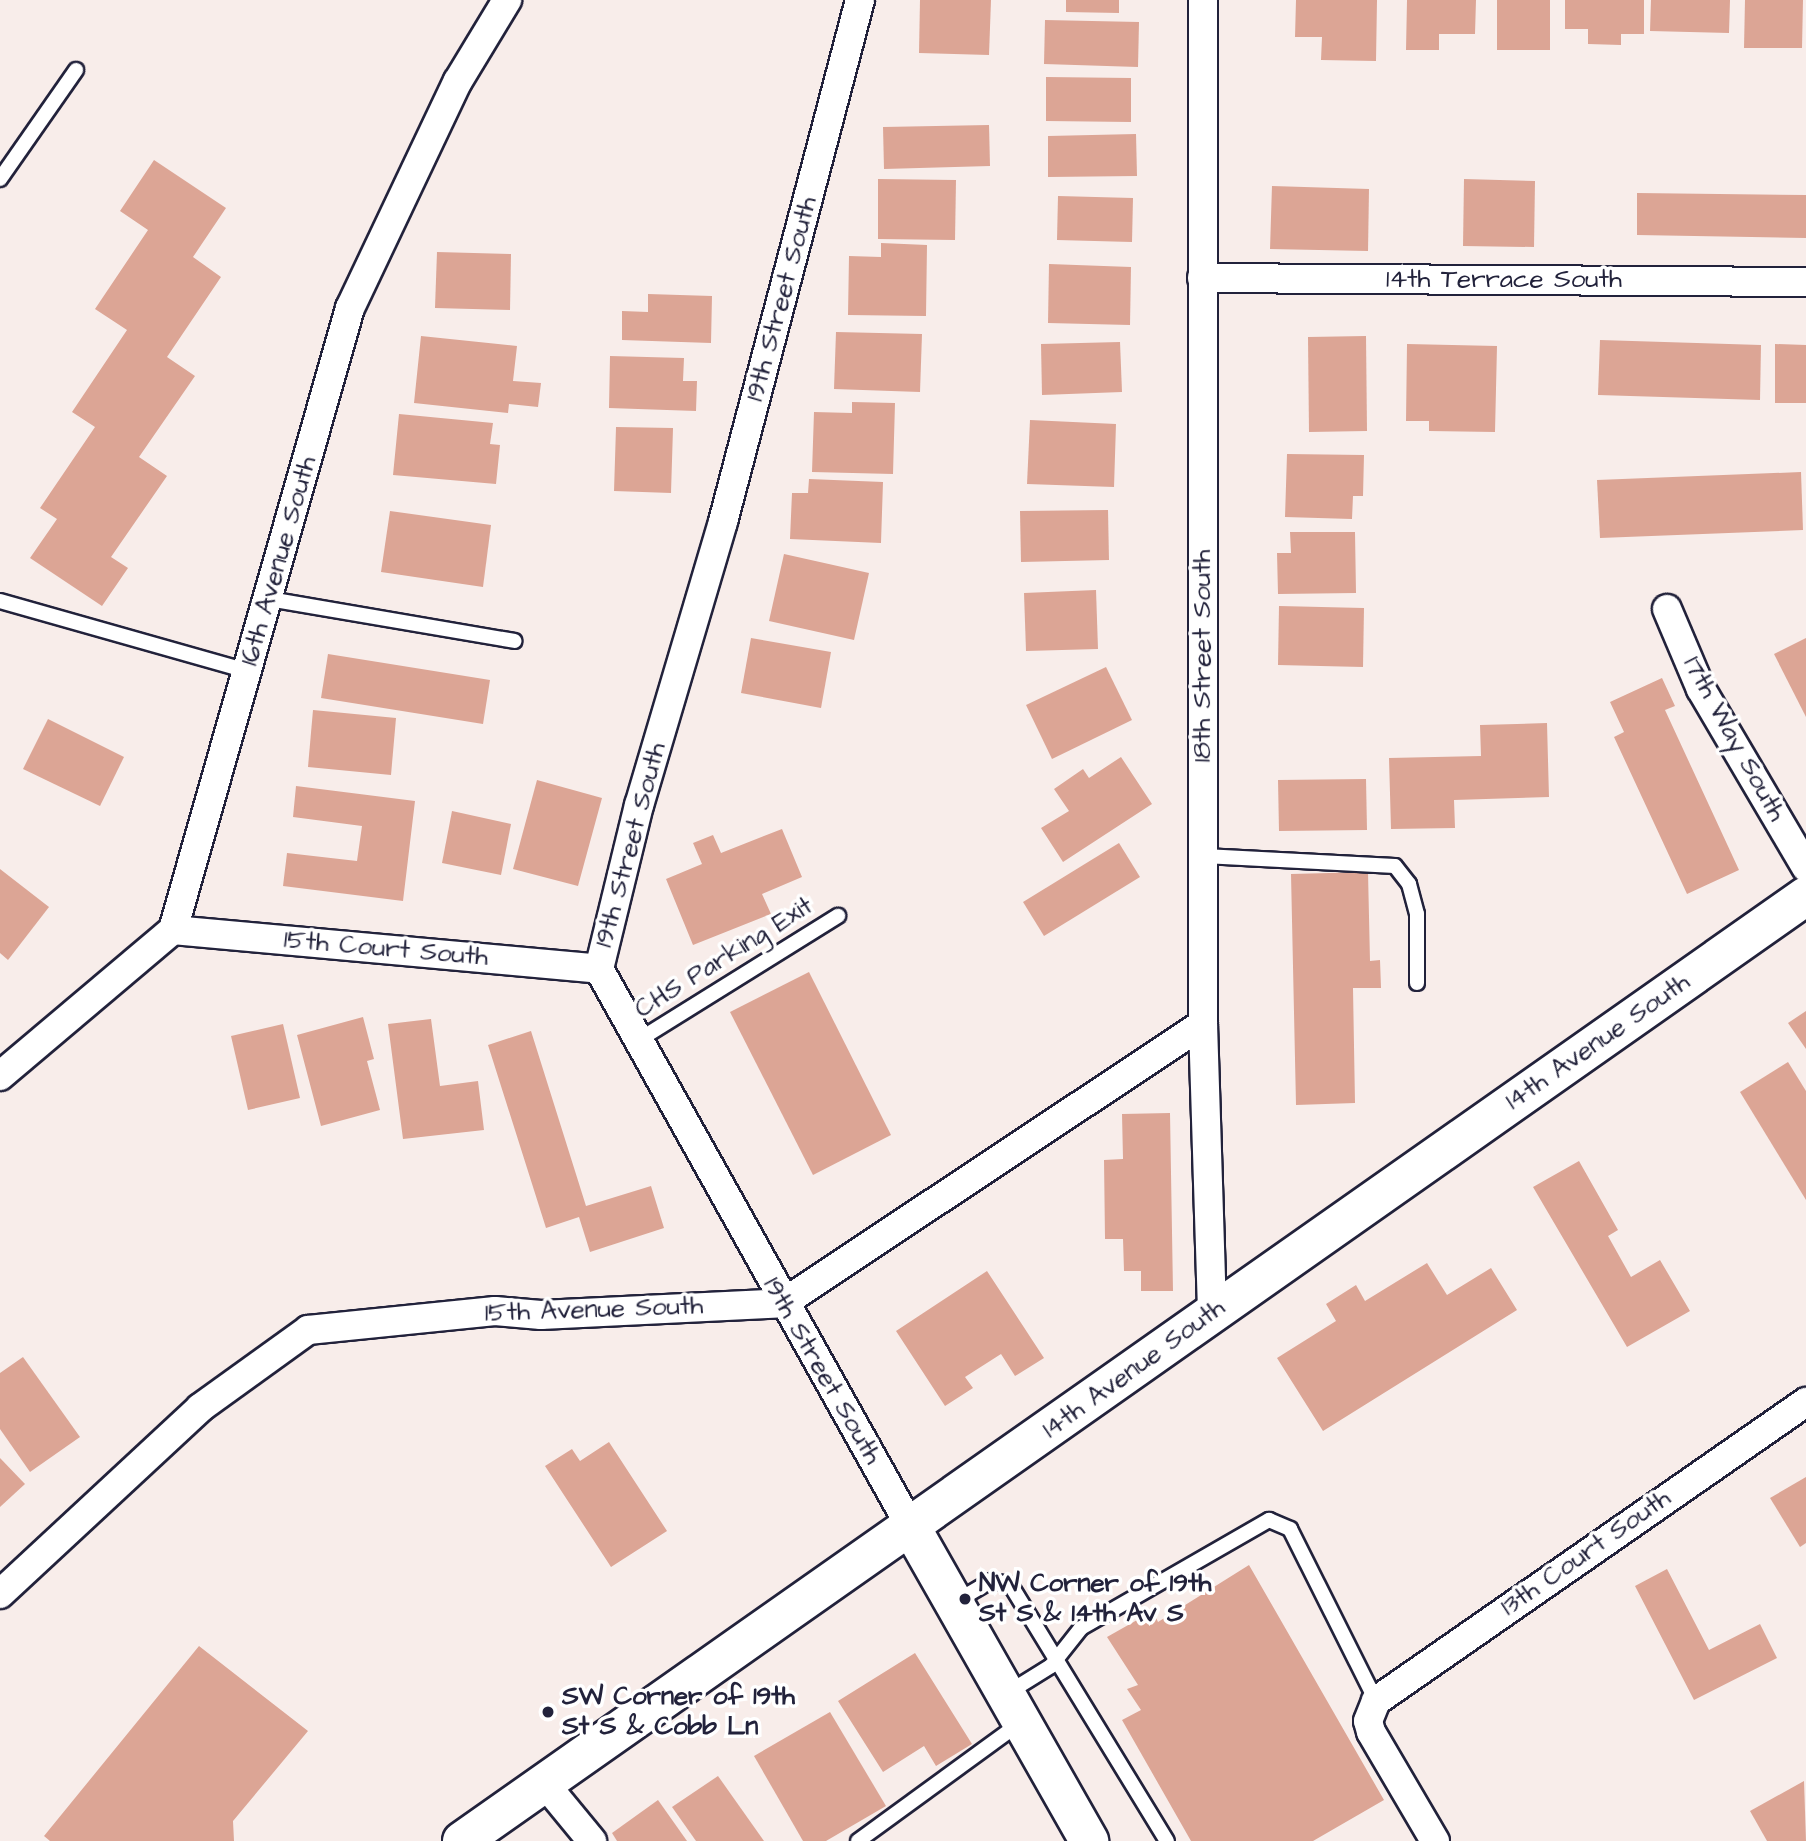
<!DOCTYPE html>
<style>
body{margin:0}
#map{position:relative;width:1806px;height:1841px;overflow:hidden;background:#f8edea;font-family:"Architects Daughter",sans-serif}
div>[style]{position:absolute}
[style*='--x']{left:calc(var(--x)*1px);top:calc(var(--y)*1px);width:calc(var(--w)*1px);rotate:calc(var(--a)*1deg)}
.building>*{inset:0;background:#dca595}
.roads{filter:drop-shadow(2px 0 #22223b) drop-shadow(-2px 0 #22223b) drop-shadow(0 2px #22223b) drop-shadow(0 -2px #22223b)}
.lane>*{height:14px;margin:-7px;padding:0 7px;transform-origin:7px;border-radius:7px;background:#fff}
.street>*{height:28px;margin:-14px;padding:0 14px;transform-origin:14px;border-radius:14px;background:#fff}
.secondary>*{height:38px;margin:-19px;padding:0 19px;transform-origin:19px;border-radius:19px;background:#fff}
.dots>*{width:19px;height:19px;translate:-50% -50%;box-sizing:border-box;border:4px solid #fff;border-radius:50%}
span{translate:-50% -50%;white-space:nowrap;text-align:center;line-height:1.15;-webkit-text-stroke:7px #fff;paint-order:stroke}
.street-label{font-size:26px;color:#22223b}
.poi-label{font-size:26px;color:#22223b;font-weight:700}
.left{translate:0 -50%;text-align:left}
</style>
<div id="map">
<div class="building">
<div style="clip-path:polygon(920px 0,991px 0,989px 55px,919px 53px)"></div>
<div style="clip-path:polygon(1066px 0,1119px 0,1119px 13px,1066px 12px)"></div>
<div style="clip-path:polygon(1296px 0,1377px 0,1376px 61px,1321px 60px,1322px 37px,1295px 37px)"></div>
<div style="clip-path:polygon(1407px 0,1476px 0,1475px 34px,1439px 34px,1439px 50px,1406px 50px)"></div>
<div style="clip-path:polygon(1497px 0,1550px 0,1550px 50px,1497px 50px)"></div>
<div style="clip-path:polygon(1565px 0,1644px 0,1644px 34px,1621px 34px,1621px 45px,1588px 44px,1588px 29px,1565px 29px)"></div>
<div style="clip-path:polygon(1651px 0,1730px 0,1729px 33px,1650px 31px)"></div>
<div style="clip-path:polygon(1745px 0,1803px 0,1802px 48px,1744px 48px)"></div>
<div style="clip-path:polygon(1045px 20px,1139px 22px,1138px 67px,1044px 64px)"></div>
<div style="clip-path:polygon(1046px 77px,1131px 78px,1131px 122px,1046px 121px)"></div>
<div style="clip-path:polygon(989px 125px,990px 166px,884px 169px,883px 127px)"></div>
<div style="clip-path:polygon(1136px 134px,1137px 176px,1048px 177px,1048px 136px)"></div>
<div style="clip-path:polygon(154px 160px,226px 208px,193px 257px,221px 277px,167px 357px,195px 376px,139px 457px,167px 476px,111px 557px,128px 568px,102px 606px,30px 558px,57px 519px,40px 508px,95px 427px,72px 412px,127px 330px,95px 309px,148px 230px,120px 211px)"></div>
<div style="clip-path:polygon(878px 179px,956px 180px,955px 240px,878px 239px)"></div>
<div style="clip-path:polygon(1464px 179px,1535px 181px,1534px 247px,1463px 246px)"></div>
<div style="clip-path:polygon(1272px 186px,1369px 189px,1368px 251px,1270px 249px)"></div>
<div style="clip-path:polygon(1637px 193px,1806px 195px,1806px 238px,1637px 235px)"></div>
<div style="clip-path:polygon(1058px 196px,1133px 198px,1132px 242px,1057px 240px)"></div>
<div style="clip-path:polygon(881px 243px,927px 245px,926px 316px,848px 315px,849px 256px,881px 257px)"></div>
<div style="clip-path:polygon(437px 252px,511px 254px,510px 310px,435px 308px)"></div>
<div style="clip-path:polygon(1049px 264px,1131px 267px,1130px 325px,1048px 323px)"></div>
<div style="clip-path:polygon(648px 294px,712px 296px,711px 343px,622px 340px,622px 311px,648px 312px)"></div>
<div style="clip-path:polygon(836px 332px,922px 334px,920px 392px,834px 389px)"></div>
<div style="clip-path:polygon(421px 336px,517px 346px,513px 381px,541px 383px,538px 407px,509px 404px,508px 413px,414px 403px)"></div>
<div style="clip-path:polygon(1366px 336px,1367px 431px,1309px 432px,1308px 337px)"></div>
<div style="clip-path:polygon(1600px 340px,1761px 345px,1760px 400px,1598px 395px)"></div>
<div style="clip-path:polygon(1120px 342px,1122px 392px,1042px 395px,1041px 344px)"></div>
<div style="clip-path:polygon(1407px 344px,1497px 346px,1495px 432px,1429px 431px,1429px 421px,1406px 421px)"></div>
<div style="clip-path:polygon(1775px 344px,1806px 345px,1806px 403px,1775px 403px)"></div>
<div style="clip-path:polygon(610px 356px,684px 358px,683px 381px,697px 381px,696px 411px,609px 408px)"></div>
<div style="clip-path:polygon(852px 402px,895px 403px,893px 474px,812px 472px,814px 412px,852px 413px)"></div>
<div style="clip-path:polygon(399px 414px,493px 423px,490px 444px,500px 445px,496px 484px,393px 475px)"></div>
<div style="clip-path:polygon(1030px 420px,1116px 424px,1114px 487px,1027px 484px)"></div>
<div style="clip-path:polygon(616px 427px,673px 428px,671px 493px,614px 491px)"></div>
<div style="clip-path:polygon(1287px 454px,1364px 455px,1363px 496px,1353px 496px,1352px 519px,1285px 517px)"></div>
<div style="clip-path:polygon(1801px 472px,1803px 530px,1600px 538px,1597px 480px)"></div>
<div style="clip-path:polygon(809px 479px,883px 482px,881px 543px,790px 539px,792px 493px,808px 493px)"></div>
<div style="clip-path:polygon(1108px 510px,1109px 560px,1021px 562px,1020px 511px)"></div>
<div style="clip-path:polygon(390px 511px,491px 525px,483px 587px,381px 572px)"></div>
<div style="clip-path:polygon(1290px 532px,1355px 532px,1356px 593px,1278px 594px,1277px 553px,1291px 553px)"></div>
<div style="clip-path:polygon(784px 554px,869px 573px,854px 640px,769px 621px)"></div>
<div style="clip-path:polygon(1096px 590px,1098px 649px,1026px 651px,1024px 593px)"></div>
<div style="clip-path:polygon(1279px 606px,1364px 608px,1363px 667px,1278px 665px)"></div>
<div style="clip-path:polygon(751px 638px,831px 652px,821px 708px,741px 693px)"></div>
<div style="clip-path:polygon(1806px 638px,1806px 717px,1774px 654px)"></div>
<div style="clip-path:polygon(328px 654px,490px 680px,483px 724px,321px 698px)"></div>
<div style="clip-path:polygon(1106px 667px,1132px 720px,1052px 759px,1026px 705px)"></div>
<div style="clip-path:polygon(1662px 678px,1675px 706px,1665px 710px,1739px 870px,1687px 894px,1614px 737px,1624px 732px,1610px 702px)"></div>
<div style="clip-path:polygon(313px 710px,396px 718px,391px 775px,308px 767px)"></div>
<div style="clip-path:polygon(48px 719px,124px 757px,100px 806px,23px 769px)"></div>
<div style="clip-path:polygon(1547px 723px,1549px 797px,1454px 800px,1455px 828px,1391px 829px,1389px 758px,1481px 756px,1480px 725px)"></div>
<div style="clip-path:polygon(1121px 757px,1152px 804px,1063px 862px,1041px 828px,1069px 811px,1054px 789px,1083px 769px,1089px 778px)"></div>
<div style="clip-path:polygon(1366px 779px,1367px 830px,1279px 831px,1278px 780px)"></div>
<div style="clip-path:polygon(537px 780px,602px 798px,578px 886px,513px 869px)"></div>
<div style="clip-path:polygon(296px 786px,415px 801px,403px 901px,283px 886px,287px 853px,357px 861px,362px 826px,293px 817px)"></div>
<div style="clip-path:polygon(452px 811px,511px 824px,501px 875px,442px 863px)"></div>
<div style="clip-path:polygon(782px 829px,802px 877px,762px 894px,771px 914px,693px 945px,666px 879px,702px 864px,693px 843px,713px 835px,721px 853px)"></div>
<div style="clip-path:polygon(1119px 843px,1140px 877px,1044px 936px,1023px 902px)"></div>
<div style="clip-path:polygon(0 869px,49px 907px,8px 960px,0 953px)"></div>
<div style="clip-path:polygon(1368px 872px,1370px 961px,1380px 960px,1381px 988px,1353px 988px,1355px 1103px,1296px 1105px,1291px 874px)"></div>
<div style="clip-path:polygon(809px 972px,891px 1135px,813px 1175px,730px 1012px)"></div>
<div style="clip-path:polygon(1806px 1011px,1806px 1049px,1788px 1023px)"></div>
<div style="clip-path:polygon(363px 1017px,374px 1059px,367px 1061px,380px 1110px,321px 1126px,297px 1035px)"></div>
<div style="clip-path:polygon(431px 1019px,440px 1086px,478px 1081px,484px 1130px,403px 1139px,388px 1024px)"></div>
<div style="clip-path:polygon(283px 1024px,300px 1098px,248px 1110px,231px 1036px)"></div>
<div style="clip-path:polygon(531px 1031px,586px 1206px,651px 1186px,664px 1228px,590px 1252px,579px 1217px,546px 1228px,488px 1045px)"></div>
<div style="clip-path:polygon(1788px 1062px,1806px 1091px,1806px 1200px,1740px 1092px)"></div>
<div style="clip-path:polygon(1170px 1113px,1173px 1291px,1141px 1291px,1141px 1271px,1124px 1271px,1123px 1239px,1105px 1239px,1104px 1160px,1123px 1159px,1122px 1114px)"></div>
<div style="clip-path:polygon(1579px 1161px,1618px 1230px,1608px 1236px,1631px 1277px,1660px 1260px,1690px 1311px,1627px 1347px,1533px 1187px)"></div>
<div style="clip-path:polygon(1427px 1263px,1447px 1295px,1491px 1268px,1517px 1310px,1323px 1431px,1277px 1358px,1336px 1321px,1326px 1304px,1356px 1285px,1365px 1301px)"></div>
<div style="clip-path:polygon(987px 1271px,1044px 1358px,1015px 1376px,1001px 1354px,965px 1377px,973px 1388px,945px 1406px,896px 1331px)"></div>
<div style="clip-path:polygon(23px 1357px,80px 1437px,30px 1472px,0 1429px,0 1373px)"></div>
<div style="clip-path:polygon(609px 1442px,667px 1531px,611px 1567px,545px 1466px,572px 1449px,580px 1461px)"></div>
<div style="clip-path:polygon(0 1458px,25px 1484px,0 1507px)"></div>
<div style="clip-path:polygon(1806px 1477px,1806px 1543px,1800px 1547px,1770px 1498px)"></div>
<div style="clip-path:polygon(1249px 1565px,1384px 1800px,1313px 1841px,1191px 1841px,1122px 1720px,1141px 1710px,1127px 1689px,1138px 1685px,1107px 1637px,1153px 1611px,1158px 1622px)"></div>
<div style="clip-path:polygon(1667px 1569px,1709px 1650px,1760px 1624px,1777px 1658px,1694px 1700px,1635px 1586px)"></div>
<div style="clip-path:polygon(199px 1646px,308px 1731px,233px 1821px,234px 1841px,50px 1841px,44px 1836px)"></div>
<div style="clip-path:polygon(915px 1653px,972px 1744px,936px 1766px,924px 1746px,883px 1772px,838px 1701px)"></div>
<div style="clip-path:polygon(830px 1712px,886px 1806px,826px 1841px,803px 1841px,754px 1756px)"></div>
<div style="clip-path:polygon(718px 1776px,764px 1841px,696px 1841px,672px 1807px)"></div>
<div style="clip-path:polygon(1804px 1781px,1806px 1841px,1767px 1841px,1750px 1811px)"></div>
<div style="clip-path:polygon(658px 1800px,687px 1841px,617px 1841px,612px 1833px)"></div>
</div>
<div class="roads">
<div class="lane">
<div style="--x:0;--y:179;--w:133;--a:-55.1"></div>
<div style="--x:269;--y:599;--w:249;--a:9.7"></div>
<div style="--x:0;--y:601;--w:258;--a:15.8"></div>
<div style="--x:1204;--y:856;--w:191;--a:3"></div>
<div style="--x:1395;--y:866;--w:23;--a:52"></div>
<div style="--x:1409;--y:884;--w:31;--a:75"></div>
<div style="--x:1417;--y:914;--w:69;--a:90"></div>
<div style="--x:637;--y:1041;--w:237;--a:-31.9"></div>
<div style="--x:955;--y:1602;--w:42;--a:-30.3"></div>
<div style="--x:991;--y:1581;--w:19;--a:9"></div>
<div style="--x:1010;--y:1584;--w:301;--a:58.6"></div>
<div style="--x:1006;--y:1694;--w:53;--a:-31.9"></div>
<div style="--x:1051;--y:1666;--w:48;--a:-51.7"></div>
<div style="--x:1081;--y:1628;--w:217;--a:-29.9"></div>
<div style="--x:1269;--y:1520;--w:23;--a:23"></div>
<div style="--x:1290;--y:1529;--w:192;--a:63.4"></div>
<div style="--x:858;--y:1841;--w:200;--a:-36.1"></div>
</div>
<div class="street">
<div style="--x:860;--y:0;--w:540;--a:104.71"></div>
<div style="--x:723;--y:522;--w:295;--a:106.5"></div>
<div style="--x:639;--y:805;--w:169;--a:103.7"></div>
<div style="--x:599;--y:969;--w:642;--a:60.8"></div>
<div style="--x:1203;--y:0;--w:1024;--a:90"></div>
<div style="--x:1203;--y:1024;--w:288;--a:88.2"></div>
<div style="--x:1202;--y:278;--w:604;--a:0.38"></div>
<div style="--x:1667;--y:609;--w:87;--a:67"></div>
<div style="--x:1701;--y:689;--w:207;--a:59.5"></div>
<div style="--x:173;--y:930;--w:428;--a:5.2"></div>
<div style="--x:0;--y:1076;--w:226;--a:-40.2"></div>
<div style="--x:173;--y:930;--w:647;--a:-74.12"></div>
<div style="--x:350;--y:308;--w:251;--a:-64.6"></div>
<div style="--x:458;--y:81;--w:95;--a:-58.8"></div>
<div style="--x:0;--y:1594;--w:273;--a:-42.9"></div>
<div style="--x:200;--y:1408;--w:133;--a:-35.8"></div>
<div style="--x:308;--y:1330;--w:188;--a:-5.8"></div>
<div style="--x:495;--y:1311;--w:46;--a:5"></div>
<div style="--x:541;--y:1315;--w:242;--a:-2.8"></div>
<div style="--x:783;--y:1303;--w:504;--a:-33.6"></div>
<div style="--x:545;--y:1784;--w:74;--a:50.5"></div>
<div style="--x:1435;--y:1841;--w:126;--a:-120.4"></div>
<div style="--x:1371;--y:1732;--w:11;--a:-105"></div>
<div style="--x:1368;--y:1721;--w:22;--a:-68"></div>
<div style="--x:1376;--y:1701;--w:524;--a:-34.81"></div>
</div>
<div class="secondary">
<div style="--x:912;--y:1529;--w:359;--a:60.4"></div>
<div style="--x:462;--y:1841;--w:1643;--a:-35.11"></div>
</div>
</div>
<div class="dots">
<div style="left:965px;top:1599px;background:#22223b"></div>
<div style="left:548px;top:1712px;background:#22223b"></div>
</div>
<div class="street-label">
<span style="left:1504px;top:280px">14th Terrace South</span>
<span style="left:782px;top:299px;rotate:-75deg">19th Street South</span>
<span style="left:279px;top:561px;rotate:-74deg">16th Avenue South</span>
<span style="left:1203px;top:656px;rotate:-90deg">18th Street South</span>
<span style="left:1734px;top:739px;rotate:61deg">17th Way South</span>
<span style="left:631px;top:845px;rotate:-75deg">19th Street South</span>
<span style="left:386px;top:949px;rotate:5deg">15th Court South</span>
<span style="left:724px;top:958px;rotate:-32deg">CHS Parking Exit</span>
<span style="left:1598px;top:1042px;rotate:-35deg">14th Avenue South</span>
<span style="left:594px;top:1310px;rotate:-2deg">15th Avenue South</span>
<span style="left:1134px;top:1369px;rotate:-36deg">14th Avenue South</span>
<span style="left:822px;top:1371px;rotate:60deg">19th Street South</span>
<span style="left:1586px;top:1553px;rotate:-35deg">13th Court South</span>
</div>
<div class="poi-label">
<span class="left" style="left:979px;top:1599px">NW Corner of 19th<br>St S &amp; 14th Av S</span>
<span class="left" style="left:562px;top:1712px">SW Corner of 19th<br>St S &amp; Cobb Ln</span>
</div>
</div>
